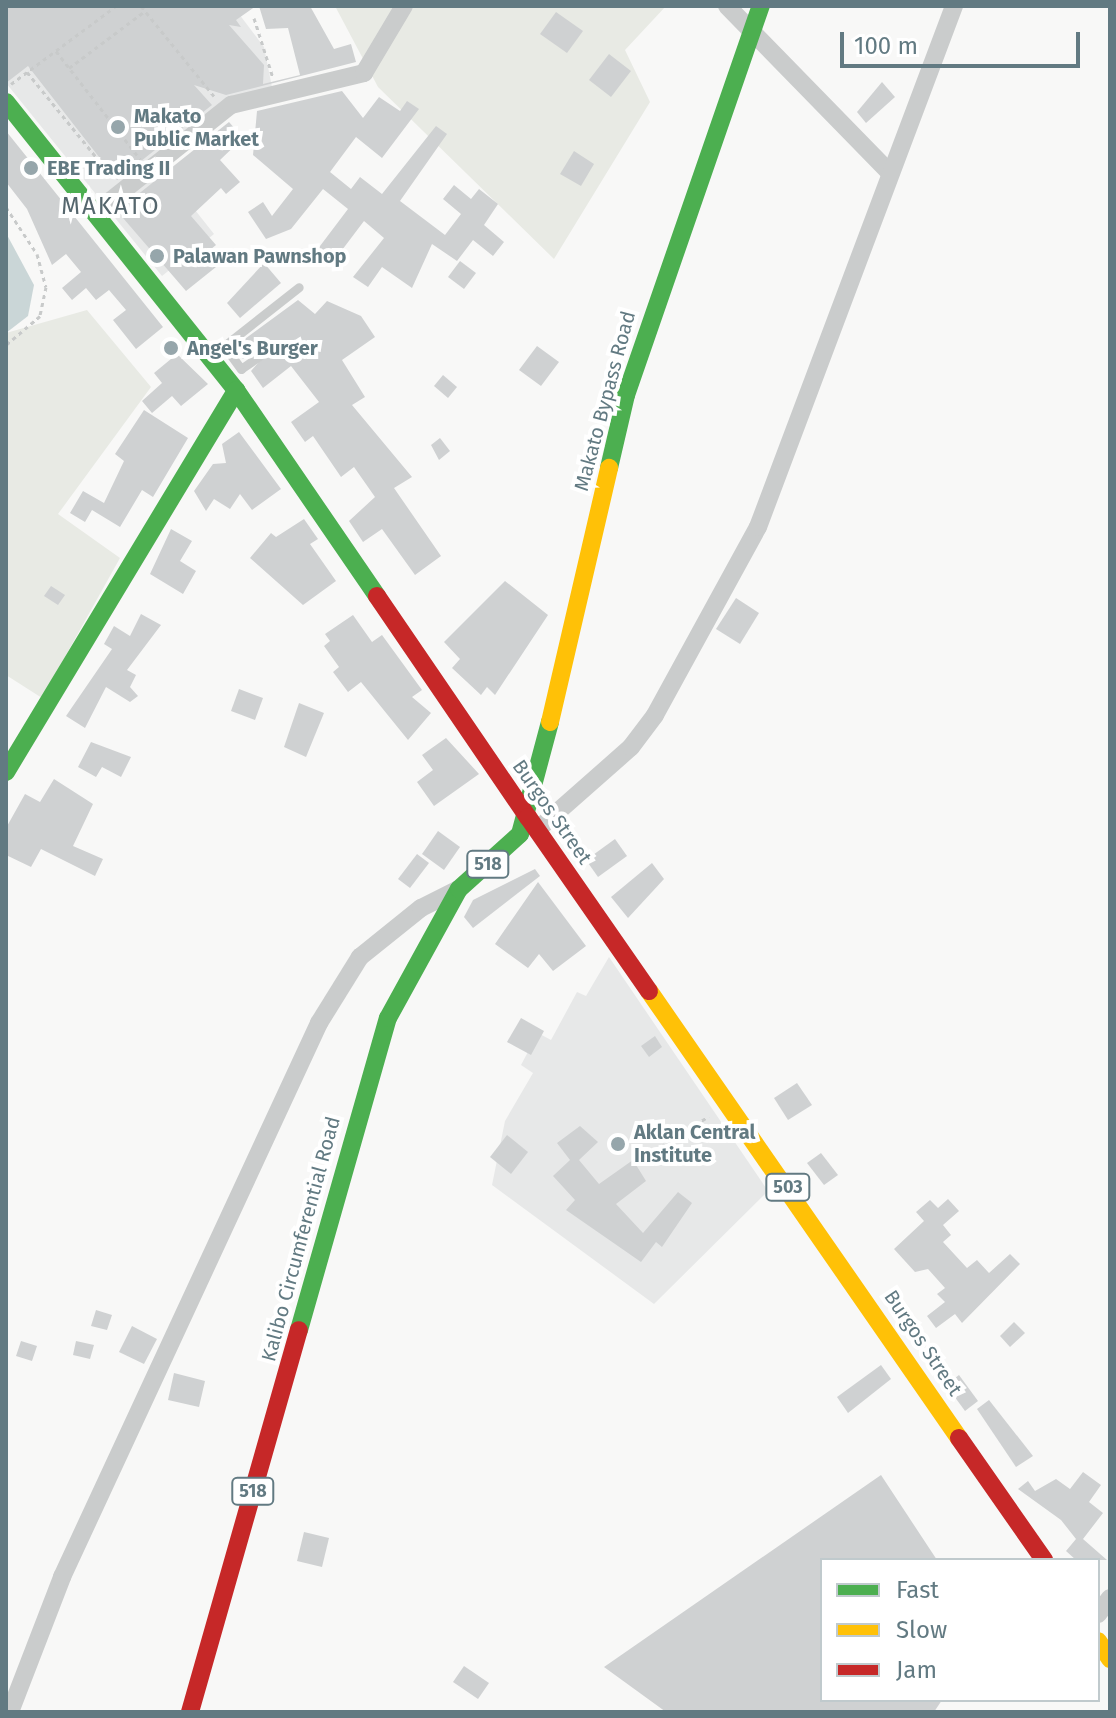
<!DOCTYPE html>
<style>
body{margin:0}
#map{position:relative;width:1116px;height:1718px;overflow:hidden;background:#f8f8f7;font-family:"Fira Sans",sans-serif}
div>[style]{position:absolute}
[style*='--x']{left:calc(var(--x)*1px);top:calc(var(--y)*1px);width:calc(var(--w)*1px);rotate:calc(var(--a)*1deg)}
.built>*{inset:0;background:#e7e8e8}
.green>*{inset:0;background:#e8eae4}
.water>*{inset:0;background:#cad6d7}
.building>*{inset:0;background:#cfd1d2}
.path>*{height:3px;margin-top:-1.5px;transform-origin:0;background:repeating-linear-gradient(90deg,#c8caca 0 4px,transparent 0 8px)}
.lane>*{height:9px;margin:-4.5px;padding:0 4.5px;transform-origin:4.5px;border-radius:4.5px;background:#cacccc}
.street>*{height:18px;margin:-9px;padding:0 9px;transform-origin:9px;border-radius:9px;background:#cacccc}
.fast>*{height:18px;margin:-9px;padding:0 9px;transform-origin:9px;border-radius:9px;background:#4caf50}
.slow>*{height:18px;margin:-9px;padding:0 9px;transform-origin:9px;border-radius:9px;background:#ffc107}
.jam>*{height:18px;margin:-9px;padding:0 9px;transform-origin:9px;border-radius:9px;background:#c62828}
.dots>*{width:22px;height:22px;translate:-50% -50%;box-sizing:border-box;border:4px solid #fff;border-radius:50%}
span{translate:-50% -50%;white-space:nowrap;text-align:center;line-height:1.15;-webkit-text-stroke:8px #fff;paint-order:stroke}
.shield-label span{padding:2px 6px;background:#fff;border:2px solid;border-radius:6px;-webkit-text-stroke-width:0}
.shield-label{font-size:18px;color:#627a82;font-weight:700}
.poi-label{font-size:20px;color:#627a82;font-weight:700}
.left{translate:0 -50%;text-align:left}
.street-label{font-size:20px;color:#627a82}
.quarter-label{font-size:24px;color:#55666d;letter-spacing:2px}
.frame{position:absolute;inset:0;border:8px solid #627a82;pointer-events:none}
.legend{position:absolute;left:820px;top:1558px;width:280px;height:144px;box-sizing:border-box;background:#fff;border:2px solid #c0cacd;margin:0;padding:10px 14px;list-style:none;font-size:24px;color:#627a82}
.legend li{display:flex;align-items:center;gap:16px;height:40px}
.legend b{width:40px;border:2px solid #c0cacd}
.scale{position:absolute;left:840px;top:32px;width:240px;height:36px;box-sizing:border-box;border:4px solid #627a82;border-top:0;padding-left:10px;font-size:24px;line-height:28px;white-space:nowrap;color:#627a82;-webkit-text-stroke:6px #fff;paint-order:stroke}
</style>
<div id="map">
<div class="built">
<div style="clip-path:polygon(233px 6px,264px 47px,272px 87px,229px 102px,154px 158px,214px 234px,162px 276px,6px 83px,6px 47px)"></div>
<div style="clip-path:polygon(609px 957px,768px 1191px,654px 1304px,492px 1185px,505px 1121px,533px 1073px,521px 1065px,538px 1033px,551px 1040px,577px 992px,586px 996px)"></div>
</div>
<div class="green">
<div style="clip-path:polygon(335px 6px,666px 6px,625px 50px,650px 102px,554px 259px,378px 87px)"></div>
<div style="clip-path:polygon(87px 310px,151px 387px,58px 514px,120px 558px,42px 698px,6px 675px,6px 333px)"></div>
</div>
<div class="water">
<div style="clip-path:polygon(6px 233px,34px 285px,28px 316px,6px 333px)"></div>
</div>
<div class="building">
<div style="clip-path:polygon(6px 6px,256px 6px,236px 20px,241px 27px,229px 25px,264px 65px,263px 84px,300px 75px,288px 28px,266px 29px,259px 6px,310px 6px,334px 49px,351px 44px,356px 62px,226px 95px,194px 85px,212px 105px,117px 180px,28px 66px,6px 83px)"></div>
<div style="clip-path:polygon(556px 12px,583px 31px,567px 53px,540px 34px)"></div>
<div style="clip-path:polygon(609px 54px,631px 71px,611px 97px,589px 80px)"></div>
<div style="clip-path:polygon(882px 82px,895px 97px,866px 123px,857px 112px)"></div>
<div style="clip-path:polygon(342px 91px,363px 118px,379px 97px,400px 111px,407px 101px,419px 109px,382px 158px,356px 137px,330px 172px,351px 189px,360px 177px,382px 194px,436px 126px,447px 134px,400px 201px,445px 235px,461px 214px,443px 199px,454px 185px,471px 199px,479px 189px,498px 204px,484px 225px,504px 242px,493px 256px,473px 240px,457px 261px,432px 244px,412px 288px,382px 267px,368px 287px,353px 277px,384px 238px,364px 221px,333px 262px,317px 250px,348px 209px,323px 189px,291px 229px,266px 239px,248px 212px,263px 202px,272px 216px,293px 189px,253px 155px,257px 111px)"></div>
<div style="clip-path:polygon(229px 122px,243px 138px,220px 160px,240px 182px,226px 194px,221px 188px,191px 216px,216px 245px,205px 254px,216px 267px,186px 291px,117px 211px)"></div>
<div style="clip-path:polygon(6px 131px,163px 327px,136px 349px,113px 320px,126px 310px,109px 290px,96px 300px,86px 288px,72px 300px,62px 288px,81px 272px,66px 254px,52px 265px,27px 209px,6px 182px)"></div>
<div style="clip-path:polygon(574px 151px,594px 164px,581px 186px,560px 174px)"></div>
<div style="clip-path:polygon(460px 261px,476px 273px,464px 289px,448px 277px)"></div>
<div style="clip-path:polygon(264px 263px,281px 283px,240px 318px,227px 303px)"></div>
<div style="clip-path:polygon(298px 300px,315px 314px,327px 301px,361px 316px,375px 337px,342px 360px,365px 397px,352px 405px,412px 477px,394px 488px,441px 556px,415px 575px,382px 529px,363px 542px,349px 521px,375px 497px,354px 467px,341px 477px,313px 436px,305px 442px,291px 422px,319px 402px,291px 366px,263px 388px,251px 371px,271px 348px,264px 345px,243px 359px,234px 347px)"></div>
<div style="clip-path:polygon(537px 346px,559px 362px,541px 386px,519px 370px)"></div>
<div style="clip-path:polygon(177px 354px,208px 384px,181px 406px,172px 396px,152px 413px,142px 401px,162px 383px,154px 373px)"></div>
<div style="clip-path:polygon(443px 375px,457px 387px,448px 398px,434px 386px)"></div>
<div style="clip-path:polygon(144px 410px,188px 438px,153px 497px,142px 490px,120px 527px,92px 510px,85px 522px,70px 513px,83px 491px,104px 503px,124px 461px,115px 454px)"></div>
<div style="clip-path:polygon(239px 432px,281px 489px,252px 510px,240px 494px,230px 509px,214px 499px,206px 511px,194px 491px,213px 464px,226px 463px,222px 444px)"></div>
<div style="clip-path:polygon(440px 438px,450px 451px,439px 460px,431px 445px)"></div>
<div style="clip-path:polygon(304px 519px,318px 539px,310px 544px,336px 581px,303px 605px,250px 558px,271px 533px,276px 537px)"></div>
<div style="clip-path:polygon(171px 529px,192px 541px,180px 561px,196px 571px,183px 594px,150px 574px)"></div>
<div style="clip-path:polygon(505px 581px,548px 615px,495px 695px,487px 687px,481px 695px,452px 668px,460px 659px,444px 642px)"></div>
<div style="clip-path:polygon(51px 586px,65px 595px,58px 605px,44px 596px)"></div>
<div style="clip-path:polygon(736px 598px,759px 613px,740px 644px,716px 629px)"></div>
<div style="clip-path:polygon(141px 614px,161px 625px,127px 670px,136px 675px,130px 687px,138px 696px,130px 702px,106px 687px,85px 728px,66px 716px,112px 649px,104px 644px,114px 626px,130px 636px)"></div>
<div style="clip-path:polygon(353px 615px,372px 642px,382px 635px,422px 690px,412px 697px,431px 713px,408px 740px,361px 682px,348px 692px,333px 672px,339px 667px,324px 646px,330px 641px,325px 634px)"></div>
<div style="clip-path:polygon(239px 689px,263px 698px,255px 720px,231px 711px)"></div>
<div style="clip-path:polygon(299px 703px,324px 713px,306px 757px,284px 747px)"></div>
<div style="clip-path:polygon(446px 738px,479px 774px,434px 806px,417px 782px,433px 770px,422px 755px)"></div>
<div style="clip-path:polygon(91px 742px,131px 757px,121px 777px,102px 767px,96px 777px,78px 767px)"></div>
<div style="clip-path:polygon(54px 779px,93px 804px,73px 846px,103px 859px,95px 876px,41px 849px,31px 867px,6px 855px,6px 828px,25px 794px,40px 802px)"></div>
<div style="clip-path:polygon(438px 831px,460px 847px,444px 870px,422px 854px)"></div>
<div style="clip-path:polygon(615px 839px,627px 856px,598px 877px,586px 860px)"></div>
<div style="clip-path:polygon(417px 854px,429px 863px,410px 888px,398px 879px)"></div>
<div style="clip-path:polygon(652px 863px,664px 879px,628px 918px,611px 897px)"></div>
<div style="clip-path:polygon(535px 869px,540px 876px,473px 928px,464px 917px,473px 900px)"></div>
<div style="clip-path:polygon(538px 882px,586px 946px,553px 971px,539px 954px,528px 968px,495px 944px)"></div>
<div style="clip-path:polygon(521px 1018px,544px 1031px,531px 1055px,507px 1042px)"></div>
<div style="clip-path:polygon(655px 1036px,662px 1047px,649px 1057px,641px 1046px)"></div>
<div style="clip-path:polygon(797px 1083px,812px 1105px,788px 1120px,774px 1098px)"></div>
<div style="clip-path:polygon(580px 1126px,598px 1142px,579px 1160px,599px 1184px,633px 1160px,646px 1181px,616px 1204px,643px 1233px,678px 1192px,692px 1203px,662px 1247px,656px 1242px,641px 1262px,566px 1210px,575px 1200px,553px 1176px,570px 1160px,557px 1143px)"></div>
<div style="clip-path:polygon(507px 1135px,528px 1152px,511px 1174px,490px 1157px)"></div>
<div style="clip-path:polygon(821px 1153px,838px 1175px,824px 1185px,807px 1163px)"></div>
<div style="clip-path:polygon(948px 1199px,959px 1211px,943px 1225px,951px 1235px,943px 1242px,967px 1268px,977px 1260px,989px 1273px,1010px 1254px,1020px 1264px,962px 1323px,955px 1314px,936px 1328px,927px 1316px,945px 1302px,937px 1294px,945px 1288px,928px 1269px,915px 1272px,894px 1249px,924px 1221px,916px 1212px,930px 1200px,938px 1208px)"></div>
<div style="clip-path:polygon(96px 1310px,112px 1315px,107px 1330px,91px 1326px)"></div>
<div style="clip-path:polygon(1014px 1322px,1025px 1333px,1010px 1347px,1000px 1336px)"></div>
<div style="clip-path:polygon(132px 1326px,157px 1339px,144px 1364px,119px 1352px)"></div>
<div style="clip-path:polygon(21px 1341px,37px 1346px,32px 1361px,16px 1356px)"></div>
<div style="clip-path:polygon(76px 1341px,94px 1345px,90px 1359px,73px 1355px)"></div>
<div style="clip-path:polygon(881px 1365px,891px 1379px,848px 1413px,837px 1397px)"></div>
<div style="clip-path:polygon(174px 1373px,205px 1381px,199px 1407px,168px 1400px)"></div>
<div style="clip-path:polygon(959px 1375px,978px 1401px,965px 1411px,946px 1385px)"></div>
<div style="clip-path:polygon(989px 1400px,1033px 1456px,1016px 1467px,977px 1409px)"></div>
<div style="clip-path:polygon(1083px 1472px,1101px 1485px,1089px 1502px,1103px 1513px,1083px 1539px,1107px 1560px,1076px 1560px,1066px 1551px,1076px 1539px,1061px 1520px,1018px 1489px,1028px 1481px,1035px 1491px,1056px 1479px,1070px 1489px)"></div>
<div style="clip-path:polygon(881px 1475px,937px 1560px,822px 1560px,822px 1700px,942px 1700px,934px 1712px,666px 1712px,604px 1667px)"></div>
<div style="clip-path:polygon(304px 1532px,329px 1538px,322px 1567px,297px 1561px)"></div>
<div style="clip-path:polygon(464px 1666px,489px 1683px,478px 1699px,453px 1682px)"></div>
</div>
<div class="path">
<div style="--x:141;--y:6;--w:116;--a:51"></div>
<div style="--x:254;--y:18;--w:63;--a:72.4"></div>
<div style="--x:56;--y:51;--w:137;--a:52.1"></div>
<div style="--x:69;--y:68;--w:95;--a:-36.9"></div>
<div style="--x:27;--y:72;--w:136;--a:50.9"></div>
<div style="--x:11;--y:84;--w:131;--a:-36.6"></div>
<div style="--x:6;--y:207;--w:56;--a:56.6"></div>
<div style="--x:37;--y:254;--w:34;--a:75"></div>
<div style="--x:46;--y:287;--w:30;--a:102"></div>
<div style="--x:40;--y:316;--w:45;--a:139.5"></div>
<div style="--x:648;--y:1155;--w:72;--a:-32.6"></div>
</div>
<div class="lane">
<div style="--x:265;--y:352;--w:29;--a:145"></div>
<div style="--x:241;--y:369;--w:29;--a:-126"></div>
<div style="--x:224;--y:346;--w:95;--a:-38.2"></div>
</div>
<div class="street">
<div style="--x:727;--y:6;--w:232;--a:45.7"></div>
<div style="--x:95;--y:213;--w:174;--a:-38.5"></div>
<div style="--x:231;--y:105;--w:137;--a:-13.5"></div>
<div style="--x:364;--y:73;--w:78;--a:-59.2"></div>
<div style="--x:537;--y:830;--w:125;--a:-41.4"></div>
<div style="--x:631;--y:747;--w:40;--a:-53"></div>
<div style="--x:655;--y:715;--w:214;--a:-61.3"></div>
<div style="--x:758;--y:527;--w:557;--a:-69.38"></div>
<div style="--x:1098;--y:1614;--w:20;--a:-53"></div>
<div style="--x:10;--y:1712;--w:145;--a:-68.9"></div>
<div style="--x:62;--y:1577;--w:611;--a:-65.11"></div>
<div style="--x:319;--y:1023;--w:78;--a:-58.2"></div>
<div style="--x:360;--y:957;--w:78;--a:-38.8"></div>
<div style="--x:421;--y:908;--w:40;--a:-26.6"></div>
</div>
<div class="fast">
<div style="--x:6;--y:102;--w:369;--a:51.4"></div>
<div style="--x:236;--y:390;--w:250;--a:55.6"></div>
<div style="--x:609;--y:468;--w:75;--a:-76.9"></div>
<div style="--x:626;--y:395;--w:412;--a:-70.9"></div>
<div style="--x:6;--y:772;--w:446;--a:-58.9"></div>
<div style="--x:299;--y:1330;--w:324;--a:-74.1"></div>
<div style="--x:388;--y:1018;--w:147;--a:-61.2"></div>
<div style="--x:459;--y:889;--w:82;--a:-42"></div>
<div style="--x:520;--y:834;--w:116;--a:-75"></div>
</div>
<div class="slow">
<div style="--x:550;--y:722;--w:261;--a:-76.9"></div>
<div style="--x:649;--y:991;--w:544;--a:55.26"></div>
<div style="--x:1098;--y:1641;--w:22;--a:56"></div>
</div>
<div class="jam">
<div style="--x:377;--y:596;--w:268;--a:55.7"></div>
<div style="--x:528;--y:817;--w:212;--a:55.2"></div>
<div style="--x:959;--y:1438;--w:149;--a:55.1"></div>
<div style="--x:190;--y:1712;--w:397;--a:-74.1"></div>
</div>
<div class="dots">
<div style="left:118px;top:127px;background:#96a6ab"></div>
<div style="left:31px;top:168px;background:#96a6ab"></div>
<div style="left:157px;top:256px;background:#96a6ab"></div>
<div style="left:171px;top:348px;background:#96a6ab"></div>
<div style="left:618px;top:1144px;background:#96a6ab"></div>
</div>
<div class="shield-label">
<span style="left:488px;top:864px">518</span>
<span style="left:788px;top:1187px">503</span>
<span style="left:253px;top:1491px">518</span>
</div>
<div class="poi-label">
<span class="left" style="left:134px;top:128px">Makato<br>Public Market</span>
<span class="left" style="left:47px;top:168px">EBE Trading II</span>
<span class="left" style="left:173px;top:256px">Palawan Pawnshop</span>
<span class="left" style="left:187px;top:348px">Angel's Burger</span>
<span class="left" style="left:634px;top:1144px">Aklan Central<br>Institute</span>
</div>
<div class="street-label">
<span style="left:605px;top:401px;rotate:-75deg">Makato Bypass Road</span>
<span style="left:552px;top:812px;rotate:55deg">Burgos Street</span>
<span style="left:301px;top:1239px;rotate:-75deg">Kalibo Circumferential Road</span>
<span style="left:923px;top:1343px;rotate:56deg">Burgos Street</span>
</div>
<div class="quarter-label">
<span style="left:111px;top:207px">MAKATO</span>
</div>
<div class="frame"></div>
<ul class="legend">
<li><b style="height:10px;background:#4caf50"></b>Fast</li>
<li><b style="height:10px;background:#ffc107"></b>Slow</li>
<li><b style="height:10px;background:#c62828"></b>Jam</li>
</ul>
<div class="scale">100 m</div>
</div>
